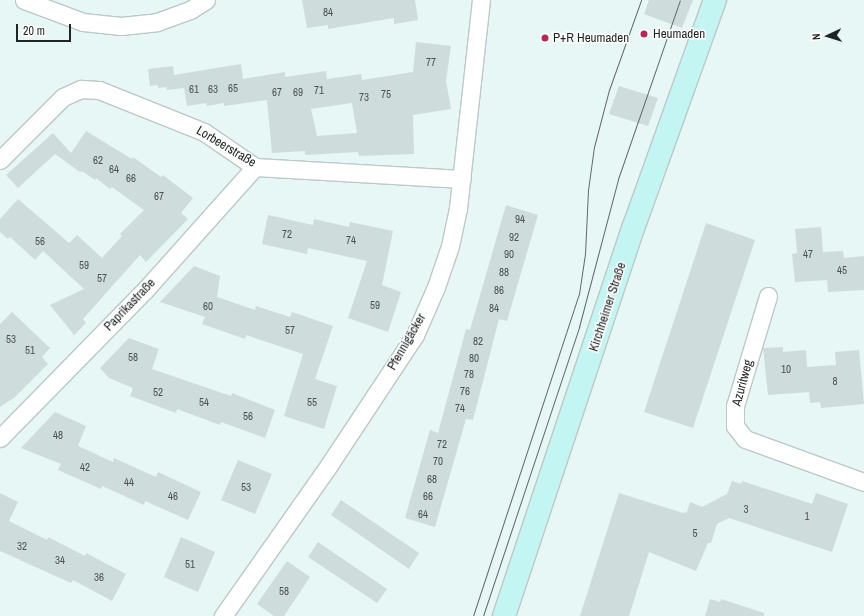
<!DOCTYPE html>
<meta charset="utf-8">
<style>
body{margin:0}
#map{position:relative;width:864px;height:616px;overflow:hidden;background:#e7f7f5;font-family:"Archivo Narrow",sans-serif}
div>[style]{position:absolute}
[style*='--x']{left:calc(var(--x)*1px);top:calc(var(--y)*1px);width:calc(var(--w)*1px);rotate:calc(var(--a)*1deg)}
.building>*{inset:0;background:#cedddb}
.roads{filter:drop-shadow(1px 0 #bbc9c7) drop-shadow(-1px 0 #bbc9c7) drop-shadow(0 1px #bbc9c7) drop-shadow(0 -1px #bbc9c7)}
.minor>*{height:17px;margin:-8.5px;padding:0 8.5px;transform-origin:8.5px;border-radius:8.5px;background:#fff}
.secondary>*{height:22px;margin:-11px;padding:0 11px;transform-origin:11px;border-radius:11px;background:#c3f5f2}
.tram>*{height:1px;margin:-0.5px;padding:0 0.5px;transform-origin:0.5px;border-radius:0.5px;background:#616a69}
.dots>*{width:11px;height:11px;translate:-50% -50%;box-sizing:border-box;border:2px solid #fff;border-radius:50%}
span{translate:-50% -50%;white-space:nowrap;text-align:center;line-height:1.15;-webkit-text-stroke:3px #fff;paint-order:stroke}
.number-label{font-size:11px;color:#4b5252}
.number-label span{-webkit-text-stroke-width:0}
.poi-label{font-size:13px;color:#1f2424}
.left{translate:0 -50%;text-align:left}
.street-label{font-size:13px;color:#1f2424}
.north{position:absolute;left:808px;top:16px;width:40px;height:40px;-webkit-text-stroke:3px #fff;paint-order:stroke;rotate:266deg;font-size:11px;font-weight:700;line-height:16px;text-align:center;color:#1f2424}
.north::after{content:'';display:block;margin:auto;width:14px;height:18px;background:#1f2424;clip-path:polygon(50% 0,100% 100%,50% 72%,0 100%)}
.scale{position:absolute;left:16px;top:24px;width:55px;height:18px;box-sizing:border-box;border:2px solid #1f2424;border-top:0;padding-left:5px;font-size:12px;line-height:14px;white-space:nowrap;color:#1f2424;-webkit-text-stroke:3px #fff;paint-order:stroke}
</style>
<div id="map">
<div class="building">
<div style="clip-path:polygon(302px 0,415px 0,418px 20px,394px 24px,394px 18px,328px 29px,328px 25px,307px 28px)"></div>
<div style="clip-path:polygon(649px 0,693px 0,682px 28px,644px 14px)"></div>
<div style="clip-path:polygon(evenodd,416px 42px,451px 46px,446px 81px,451px 109px,413px 115px,414px 154px,359px 156px,358px 152px,305px 155px,305px 151px,272px 153px,267px 100px,224px 106px,224px 103px,207px 106px,206px 103px,187px 106px,184px 88px,167px 90px,166px 87px,158px 88px,158px 85px,150px 86px,148px 69px,173px 66px,174px 75px,241px 64px,243px 79px,285px 72px,285px 77px,326px 71px,327px 79px,361px 74px,362px 80px,413px 72px,416px 42px,352px 103px,357px 133px,317px 136px,311px 109px,352px 103px)"></div>
<div style="clip-path:polygon(619px 86px,658px 98px,648px 126px,609px 114px)"></div>
<div style="clip-path:polygon(86px 131px,132px 159px,133px 157px,161px 177px,163px 175px,193px 198px,181px 213px,188px 219px,146px 262px,140px 255px,83px 319px,86px 323px,74px 335px,50px 305px,84px 289px,43px 251px,35px 260px,10px 237px,8px 239px,0 232px,0 219px,18px 199px,69px 243px,77px 235px,102px 258px,122px 236px,120px 234px,144px 210px,112px 187px,110px 189px,96px 178px,95px 180px,82px 171px,80px 172px,55px 154px,18px 188px,6px 175px,53px 133px,71px 153px)"></div>
<div style="clip-path:polygon(506px 205px,538px 215px,507px 321px,499px 319px,473px 420px,466px 419px,435px 527px,405px 518px,430px 430px,438px 433px,466px 329px,470px 330px)"></div>
<div style="clip-path:polygon(268px 215px,313px 225px,314px 219px,349px 227px,350px 222px,393px 231px,382px 285px,401px 292px,388px 332px,348px 318px,367px 261px,308px 248px,307px 254px,262px 244px)"></div>
<div style="clip-path:polygon(706px 223px,755px 240px,693px 428px,644px 412px)"></div>
<div style="clip-path:polygon(821px 227px,823px 252px,843px 251px,844px 258px,864px 256px,864px 290px,828px 292px,827px 280px,795px 282px,792px 254px,797px 253px,795px 229px)"></div>
<div style="clip-path:polygon(194px 266px,220px 276px,217px 297px,255px 310px,256px 306px,290px 317px,292px 312px,333px 326px,315px 379px,337px 386px,324px 429px,284px 416px,303px 354px,246px 335px,245px 339px,202px 324px,205px 317px,160px 302px)"></div>
<div style="clip-path:polygon(12px 312px,50px 348px,42px 357px,48px 364px,15px 397px,0 407px,0 324px)"></div>
<div style="clip-path:polygon(129px 338px,159px 349px,152px 369px,231px 396px,232px 393px,275px 410px,265px 438px,221px 422px,220px 425px,177px 409px,176px 413px,130px 396px,133px 388px,109px 378px,100px 368px)"></div>
<div style="clip-path:polygon(783px 347px,783px 352px,806px 350px,807px 367px,836px 365px,835px 352px,859px 350px,864px 404px,821px 408px,820px 402px,810px 403px,809px 392px,768px 395px,763px 348px)"></div>
<div style="clip-path:polygon(55px 412px,86px 426px,78px 446px,113px 462px,114px 458px,156px 477px,158px 472px,201px 492px,188px 520px,145px 501px,144px 505px,102px 486px,101px 489px,58px 470px,61px 464px,21px 448px)"></div>
<div style="clip-path:polygon(238px 460px,272px 474px,255px 514px,221px 500px)"></div>
<div style="clip-path:polygon(732px 481px,741px 484px,742px 481px,812px 504px,816px 493px,848px 504px,832px 552px,729px 518px,717px 524px,711px 543px,708px 543px,696px 571px,649px 552px,629px 616px,580px 616px,619px 493px,683px 513px,687px 512px,690px 502px,702px 507px,727px 494px)"></div>
<div style="clip-path:polygon(0 493px,18px 502px,9px 521px,47px 540px,48px 537px,85px 556px,86px 553px,126px 574px,112px 601px,73px 580px,71px 583px,0 551px)"></div>
<div style="clip-path:polygon(341px 500px,419px 553px,409px 569px,331px 515px)"></div>
<div style="clip-path:polygon(181px 537px,215px 552px,198px 592px,164px 577px)"></div>
<div style="clip-path:polygon(318px 542px,387px 589px,377px 603px,308px 557px)"></div>
<div style="clip-path:polygon(287px 561px,310px 577px,284px 616px,274px 616px,257px 604px)"></div>
<div style="clip-path:polygon(710px 599px,720px 602px,721px 599px,764px 613px,764px 616px,705px 616px)"></div>
</div>
<div class="roads">
<div class="minor">
<div style="--x:24;--y:0;--w:63;--a:20.4"></div>
<div style="--x:83;--y:22;--w:38;--a:6"></div>
<div style="--x:121;--y:26;--w:36;--a:-6"></div>
<div style="--x:157;--y:22;--w:35;--a:-20"></div>
<div style="--x:190;--y:10;--w:19;--a:-32"></div>
<div style="--x:0;--y:160;--w:89;--a:-45"></div>
<div style="--x:63;--y:97;--w:20;--a:-24"></div>
<div style="--x:81;--y:89;--w:18;--a:3"></div>
<div style="--x:99;--y:90;--w:113;--a:21.8"></div>
<div style="--x:204;--y:132;--w:62;--a:34.5"></div>
<div style="--x:255;--y:167;--w:207;--a:3.3"></div>
<div style="--x:768;--y:296;--w:115;--a:106.7"></div>
<div style="--x:735;--y:406;--w:20;--a:90"></div>
<div style="--x:735;--y:426;--w:16;--a:52"></div>
<div style="--x:745;--y:439;--w:127;--a:19.9"></div>
<div style="--x:0;--y:438;--w:207;--a:-45.6"></div>
<div style="--x:145;--y:290;--w:165;--a:-48.2"></div>
<div style="--x:223;--y:616;--w:184;--a:-54.9"></div>
<div style="--x:329;--y:465;--w:138;--a:-56.5"></div>
<div style="--x:405;--y:350;--w:18;--a:-56"></div>
<div style="--x:415;--y:335;--w:52;--a:-66.4"></div>
<div style="--x:436;--y:287;--w:43;--a:-71.1"></div>
<div style="--x:450;--y:246;--w:39;--a:-78"></div>
<div style="--x:458;--y:208;--w:209;--a:-83.7"></div>
</div>
<div class="secondary">
<div style="--x:504;--y:616;--w:411;--a:-71.6"></div>
<div style="--x:634;--y:226;--w:240;--a:-70.3"></div>
</div>
</div>
<div class="tram">
<div style="--x:473;--y:616;--w:339;--a:-71.8"></div>
<div style="--x:579;--y:294;--w:40;--a:-81.5"></div>
<div style="--x:585;--y:254;--w:64;--a:-87.3"></div>
<div style="--x:588;--y:190;--w:43;--a:-82.1"></div>
<div style="--x:594;--y:147;--w:59;--a:-75.3"></div>
<div style="--x:609;--y:90;--w:96;--a:-70.4"></div>
<div style="--x:483;--y:616;--w:305;--a:-71.6"></div>
<div style="--x:579;--y:327;--w:153;--a:-75.2"></div>
<div style="--x:618;--y:179;--w:189;--a:-70.9"></div>
</div>
<div class="dots">
<div style="left:644px;top:34px;background:#b72752"></div>
<div style="left:545px;top:38px;background:#b72752"></div>
</div>
<div class="number-label">
<span style="left:328px;top:12px">84</span>
<span style="left:431px;top:62px">77</span>
<span style="left:233px;top:88px">65</span>
<span style="left:194px;top:89px">61</span>
<span style="left:213px;top:89px">63</span>
<span style="left:319px;top:90px">71</span>
<span style="left:277px;top:92px">67</span>
<span style="left:298px;top:92px">69</span>
<span style="left:386px;top:94px">75</span>
<span style="left:364px;top:97px">73</span>
<span style="left:98px;top:160px">62</span>
<span style="left:114px;top:169px">64</span>
<span style="left:131px;top:178px">66</span>
<span style="left:159px;top:196px">67</span>
<span style="left:520px;top:219px">94</span>
<span style="left:287px;top:234px">72</span>
<span style="left:514px;top:237px">92</span>
<span style="left:351px;top:240px">74</span>
<span style="left:40px;top:241px">56</span>
<span style="left:509px;top:254px">90</span>
<span style="left:808px;top:254px">47</span>
<span style="left:84px;top:265px">59</span>
<span style="left:842px;top:270px">45</span>
<span style="left:504px;top:272px">88</span>
<span style="left:102px;top:278px">57</span>
<span style="left:499px;top:290px">86</span>
<span style="left:375px;top:305px">59</span>
<span style="left:208px;top:306px">60</span>
<span style="left:494px;top:308px">84</span>
<span style="left:290px;top:330px">57</span>
<span style="left:11px;top:339px">53</span>
<span style="left:478px;top:341px">82</span>
<span style="left:30px;top:350px">51</span>
<span style="left:133px;top:357px">58</span>
<span style="left:474px;top:358px">80</span>
<span style="left:786px;top:369px">10</span>
<span style="left:469px;top:374px">78</span>
<span style="left:835px;top:381px">8</span>
<span style="left:465px;top:391px">76</span>
<span style="left:158px;top:392px">52</span>
<span style="left:204px;top:402px">54</span>
<span style="left:312px;top:402px">55</span>
<span style="left:460px;top:408px">74</span>
<span style="left:248px;top:416px">56</span>
<span style="left:58px;top:435px">48</span>
<span style="left:442px;top:444px">72</span>
<span style="left:438px;top:461px">70</span>
<span style="left:85px;top:467px">42</span>
<span style="left:432px;top:479px">68</span>
<span style="left:129px;top:482px">44</span>
<span style="left:246px;top:487px">53</span>
<span style="left:173px;top:496px">46</span>
<span style="left:428px;top:496px">66</span>
<span style="left:746px;top:509px">3</span>
<span style="left:423px;top:514px">64</span>
<span style="left:807px;top:516px">1</span>
<span style="left:695px;top:533px">5</span>
<span style="left:22px;top:546px">32</span>
<span style="left:60px;top:560px">34</span>
<span style="left:190px;top:564px">51</span>
<span style="left:99px;top:577px">36</span>
<span style="left:284px;top:591px">58</span>
</div>
<div class="poi-label">
<span class="left" style="left:653px;top:34px">Heumaden</span>
<span class="left" style="left:553px;top:38px">P+R Heumaden</span>
</div>
<div class="street-label">
<span style="left:226px;top:147px;rotate:31deg">Lorbeerstraße</span>
<span style="left:130px;top:305px;rotate:-46deg">Paprikastraße</span>
<span style="left:608px;top:307px;rotate:-72deg">Kirchheimer Straße</span>
<span style="left:407px;top:342px;rotate:-60deg">Pfennigäcker</span>
<span style="left:743px;top:383px;rotate:-75deg">Azuritweg</span>
</div>
<div class="north">N</div>
<div class="scale">20 m</div>
</div>
